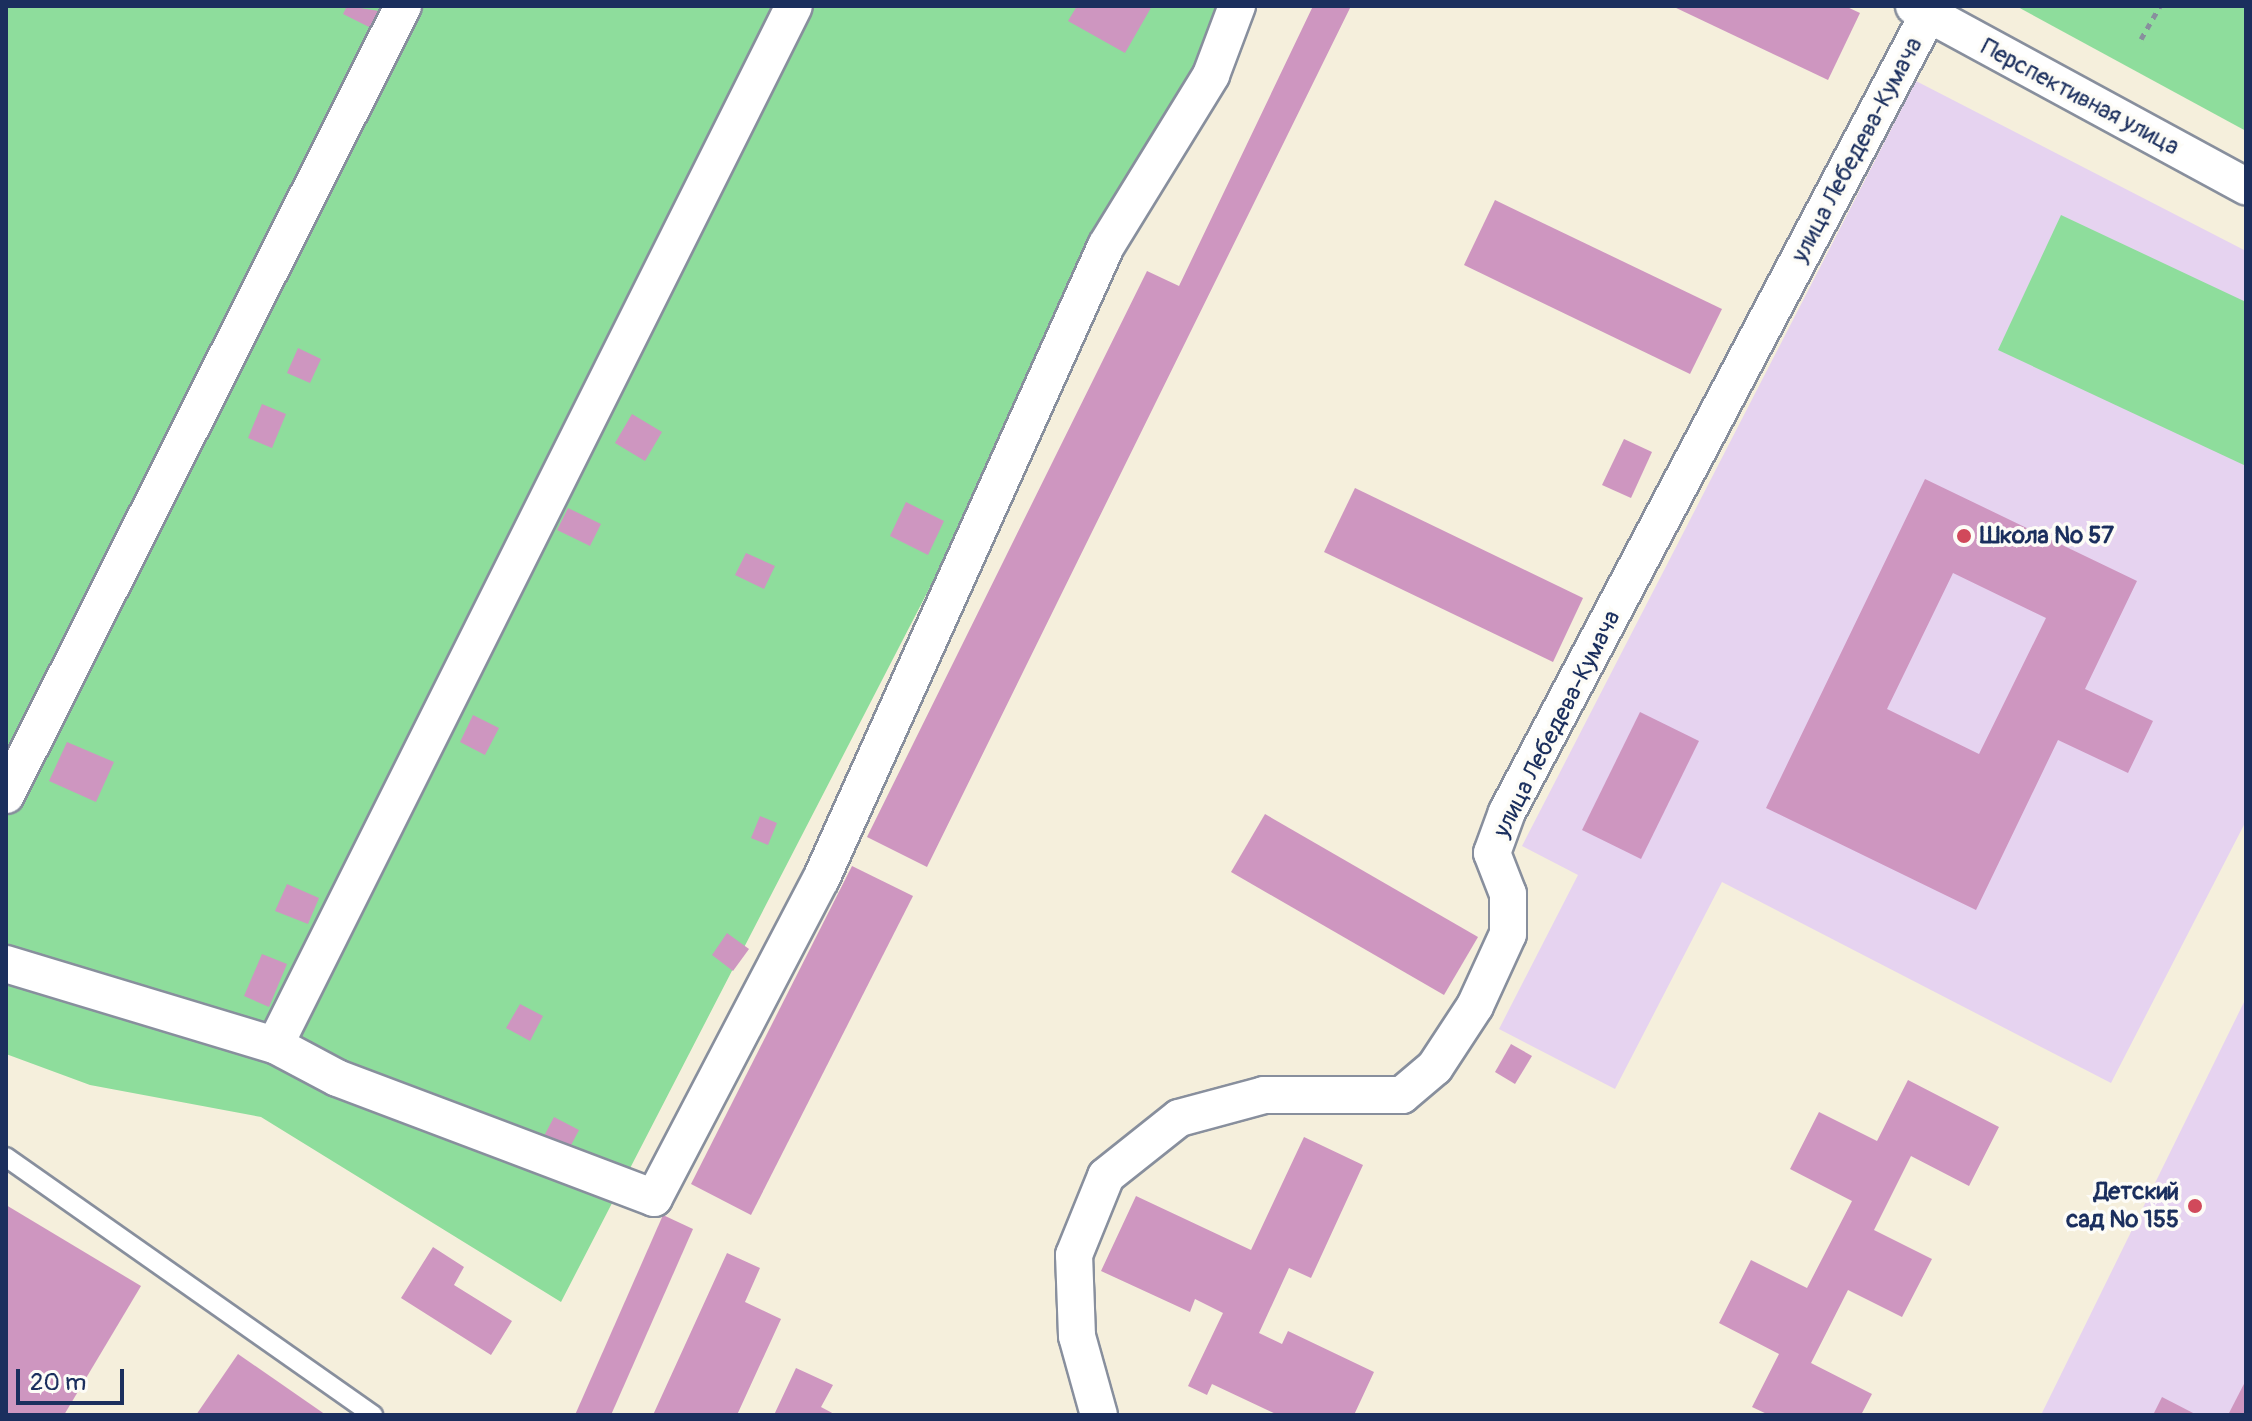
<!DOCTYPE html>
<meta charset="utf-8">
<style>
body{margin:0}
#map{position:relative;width:2252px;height:1421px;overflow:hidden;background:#f5efdc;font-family:Pangolin,sans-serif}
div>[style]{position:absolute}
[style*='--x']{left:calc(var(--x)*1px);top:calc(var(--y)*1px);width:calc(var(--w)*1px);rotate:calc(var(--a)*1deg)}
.built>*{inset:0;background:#e6d3f0}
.green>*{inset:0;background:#8edd9c}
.building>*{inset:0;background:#ce96c0}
.path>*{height:5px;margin-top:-2.5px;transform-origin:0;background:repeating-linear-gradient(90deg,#888f9d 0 6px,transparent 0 12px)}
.roads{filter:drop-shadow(2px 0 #888f9d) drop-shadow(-2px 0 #888f9d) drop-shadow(0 2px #888f9d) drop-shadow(0 -2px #888f9d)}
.service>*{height:18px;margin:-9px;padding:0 9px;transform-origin:9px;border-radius:9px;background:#fff}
.minor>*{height:36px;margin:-18px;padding:0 18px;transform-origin:18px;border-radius:18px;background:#fff}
.dots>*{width:22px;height:22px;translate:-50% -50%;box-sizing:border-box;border:4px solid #fdfcf7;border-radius:50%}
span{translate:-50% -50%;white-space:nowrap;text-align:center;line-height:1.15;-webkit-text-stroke:7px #fdfcf7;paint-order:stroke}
.street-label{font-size:24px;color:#1b2f5e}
.poi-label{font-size:24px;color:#1b2f5e;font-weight:700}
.left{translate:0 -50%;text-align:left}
.right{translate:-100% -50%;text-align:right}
.frame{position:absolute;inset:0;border:8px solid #1b2f5e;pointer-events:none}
.scale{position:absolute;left:16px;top:1369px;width:108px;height:36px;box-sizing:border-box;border:4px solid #1b2f5e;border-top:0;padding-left:10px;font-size:24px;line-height:28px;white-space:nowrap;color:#1b2f5e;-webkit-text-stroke:6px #fdfcf7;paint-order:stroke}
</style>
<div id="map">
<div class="built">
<div style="clip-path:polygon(1916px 81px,2246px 251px,2246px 821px,2111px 1083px,1722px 882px,1615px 1089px,1499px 1029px,1578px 875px,1522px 846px)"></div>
<div style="clip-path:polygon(2246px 998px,2246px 1415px,2041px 1415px)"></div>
</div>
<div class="green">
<div style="clip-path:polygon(6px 6px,1230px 6px,561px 1302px,261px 1117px,90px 1085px,6px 1054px)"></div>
<div style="clip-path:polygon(2017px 6px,2246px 6px,2246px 131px,2016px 6px)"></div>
<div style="clip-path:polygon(2061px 215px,2246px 302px,2246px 466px,1998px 350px)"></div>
</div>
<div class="building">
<div style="clip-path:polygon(347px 6px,379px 11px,371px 28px,343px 14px)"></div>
<div style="clip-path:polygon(1077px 6px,1152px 6px,1125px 53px,1068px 21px)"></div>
<div style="clip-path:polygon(1313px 6px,1351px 6px,927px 867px,867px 837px,1147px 271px,1179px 286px)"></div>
<div style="clip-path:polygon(1672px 6px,1845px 6px,1860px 13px,1828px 80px)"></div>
<div style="clip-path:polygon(1495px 200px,1722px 309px,1690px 374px,1464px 265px)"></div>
<div style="clip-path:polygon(298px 348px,321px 359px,310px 383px,287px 373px)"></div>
<div style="clip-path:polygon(262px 404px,286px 414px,272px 448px,248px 438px)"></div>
<div style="clip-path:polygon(632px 414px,662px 432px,645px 461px,615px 443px)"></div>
<div style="clip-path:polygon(1624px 439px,1652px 452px,1631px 498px,1602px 485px)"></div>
<div style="clip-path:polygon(evenodd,1925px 479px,2137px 581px,2085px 689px,2153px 721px,2128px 773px,2058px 740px,1976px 910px,1766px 808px,1925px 479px,1953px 573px,2046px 618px,1979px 754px,1887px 709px,1953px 573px)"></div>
<div style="clip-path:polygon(1355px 488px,1583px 598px,1553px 662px,1324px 552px)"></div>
<div style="clip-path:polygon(906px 502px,944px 521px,928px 555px,890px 536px)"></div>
<div style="clip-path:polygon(568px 508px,601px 524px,590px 546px,557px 530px)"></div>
<div style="clip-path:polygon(746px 553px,775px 566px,764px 589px,735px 575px)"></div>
<div style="clip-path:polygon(1640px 712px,1699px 741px,1641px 859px,1582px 830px)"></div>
<div style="clip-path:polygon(473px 715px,499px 728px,485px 755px,460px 742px)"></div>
<div style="clip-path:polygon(67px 742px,114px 762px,96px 802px,49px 781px)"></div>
<div style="clip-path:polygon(1265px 814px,1478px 937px,1444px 995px,1231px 872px)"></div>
<div style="clip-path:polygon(760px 816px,777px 823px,768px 845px,751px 838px)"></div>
<div style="clip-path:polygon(852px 866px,913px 896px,751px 1215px,691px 1184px)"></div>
<div style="clip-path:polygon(287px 884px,319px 898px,308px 924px,275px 911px)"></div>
<div style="clip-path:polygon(727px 933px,749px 949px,733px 971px,712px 955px)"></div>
<div style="clip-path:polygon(262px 954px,287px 964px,269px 1007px,244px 996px)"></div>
<div style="clip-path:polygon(520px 1004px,543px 1016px,530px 1041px,506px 1028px)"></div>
<div style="clip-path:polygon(1511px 1044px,1532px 1056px,1515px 1084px,1495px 1072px)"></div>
<div style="clip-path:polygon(1908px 1080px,1999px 1127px,1969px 1186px,1911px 1156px,1874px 1230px,1932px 1259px,1902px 1317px,1848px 1290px,1811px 1363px,1872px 1394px,1861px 1415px,1769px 1415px,1752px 1407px,1779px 1354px,1719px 1323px,1751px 1260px,1807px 1288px,1852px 1201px,1790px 1169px,1819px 1112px,1877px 1141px)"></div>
<div style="clip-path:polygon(554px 1117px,579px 1130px,568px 1151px,543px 1138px)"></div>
<div style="clip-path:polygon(1304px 1137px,1363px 1165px,1311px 1278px,1289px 1268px,1259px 1333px,1282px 1344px,1288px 1331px,1374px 1372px,1354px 1415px,1278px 1415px,1212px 1384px,1207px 1395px,1188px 1386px,1223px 1313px,1195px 1299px,1190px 1312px,1101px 1271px,1136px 1196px,1251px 1250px)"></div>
<div style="clip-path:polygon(6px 1205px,141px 1286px,64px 1415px,6px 1415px)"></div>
<div style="clip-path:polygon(663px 1215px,693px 1229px,611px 1415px,575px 1415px)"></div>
<div style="clip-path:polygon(433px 1247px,464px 1267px,454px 1285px,512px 1321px,491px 1355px,401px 1298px)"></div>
<div style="clip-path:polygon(727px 1253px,760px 1268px,745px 1302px,781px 1319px,737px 1415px,653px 1415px)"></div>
<div style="clip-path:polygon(238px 1354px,326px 1415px,196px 1415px)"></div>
<div style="clip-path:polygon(796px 1368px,833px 1385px,821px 1407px,836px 1415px,774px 1415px)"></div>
<div style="clip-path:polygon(2246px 1380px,2246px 1415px,2228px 1415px)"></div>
<div style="clip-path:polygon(2162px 1397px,2197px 1415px,2153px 1415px)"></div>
</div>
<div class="path">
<div style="--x:2141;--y:39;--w:38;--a:-60"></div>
</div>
<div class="roads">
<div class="service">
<div style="--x:6;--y:1157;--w:449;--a:35.1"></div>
</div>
<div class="minor">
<div style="--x:1914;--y:6;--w:378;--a:28.5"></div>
<div style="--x:6;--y:795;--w:883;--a:-63.29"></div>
<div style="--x:6;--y:964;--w:281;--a:16.8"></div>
<div style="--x:275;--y:1045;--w:1161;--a:-63.46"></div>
<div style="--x:275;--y:1045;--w:70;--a:28"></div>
<div style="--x:337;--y:1078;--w:339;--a:20.7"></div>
<div style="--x:654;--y:1198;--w:360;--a:-62.4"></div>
<div style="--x:821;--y:879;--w:694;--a:-65.76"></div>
<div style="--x:1106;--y:246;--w:201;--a:-58.4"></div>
<div style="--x:1211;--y:75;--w:74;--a:-69.4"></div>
<div style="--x:1099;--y:1415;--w:82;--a:-105.6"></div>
<div style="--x:1077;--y:1336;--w:81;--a:-92.1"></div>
<div style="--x:1074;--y:1255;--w:85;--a:-67.9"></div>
<div style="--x:1106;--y:1176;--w:93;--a:-38.5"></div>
<div style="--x:1179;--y:1118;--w:88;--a:-15.1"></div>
<div style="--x:1264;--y:1095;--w:138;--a:0"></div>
<div style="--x:1402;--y:1095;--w:43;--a:-40.3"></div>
<div style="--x:1435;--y:1067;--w:73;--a:-56.7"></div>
<div style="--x:1475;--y:1006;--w:79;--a:-65.4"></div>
<div style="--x:1508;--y:934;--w:40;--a:-90"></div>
<div style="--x:1508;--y:894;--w:44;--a:-111.3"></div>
<div style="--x:1492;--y:853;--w:44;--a:-69.9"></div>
<div style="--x:1507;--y:812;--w:901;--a:-62.16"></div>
</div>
</div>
<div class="dots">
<div style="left:1964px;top:536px;background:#d1495b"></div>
<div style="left:2195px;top:1206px;background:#d1495b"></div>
</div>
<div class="street-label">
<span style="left:2080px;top:97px;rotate:28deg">Перспективная улица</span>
<span style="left:1857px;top:150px;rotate:-62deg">улица Лебедева-Кумача</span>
<span style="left:1557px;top:724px;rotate:-63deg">улица Лебедева-Кумача</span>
</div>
<div class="poi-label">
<span class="left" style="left:1980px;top:536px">Школа № 57</span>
<span class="right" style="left:2179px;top:1206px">Детский<br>сад № 155</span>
</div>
<div class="frame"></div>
<div class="scale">20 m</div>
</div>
